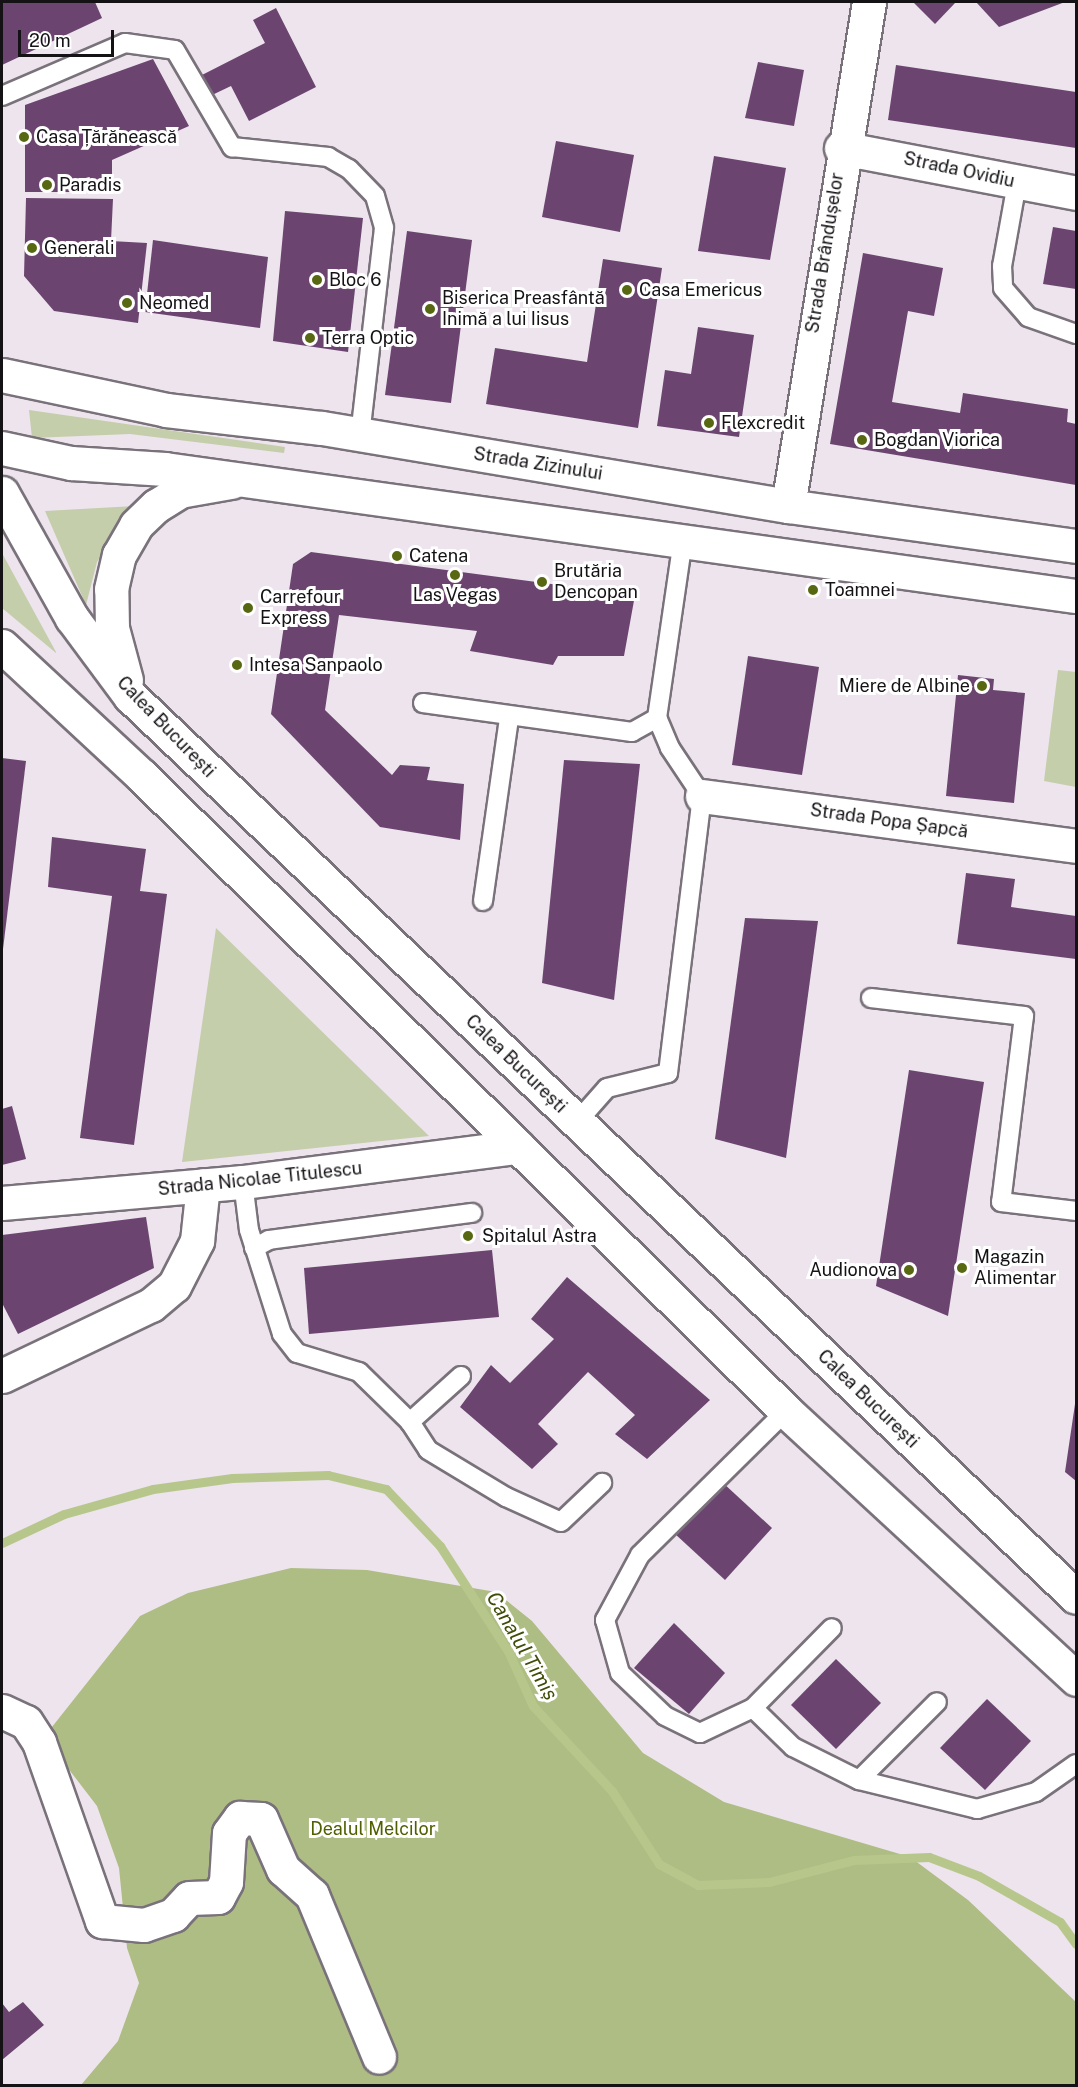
<!DOCTYPE html>
<meta charset="utf-8">
<style>
body{margin:0}
#map{position:relative;width:1078px;height:2087px;overflow:hidden;background:#ede4ee;font-family:"Public Sans",sans-serif}
div>[style]{position:absolute}
[style*='--x']{left:calc(var(--x)*1px);top:calc(var(--y)*1px);width:calc(var(--w)*1px);rotate:calc(var(--a)*1deg)}
.green>*{inset:0;background:#c4ceaa}
.forest>*{inset:0;background:#aebd83}
.stream>*{height:9px;margin:-4.5px;padding:0 4.5px;transform-origin:4.5px;border-radius:4.5px;background:#b7c78c}
.building>*{inset:0;background:#6b456f}
.roads{filter:drop-shadow(2px 0 #7a727b) drop-shadow(-2px 0 #7a727b) drop-shadow(0 2px #7a727b) drop-shadow(0 -2px #7a727b)}
.service>*{height:18px;margin:-9px;padding:0 9px;transform-origin:9px;border-radius:9px;background:#fff}
.minor>*{height:33px;margin:-16.5px;padding:0 16.5px;transform-origin:16.5px;border-radius:16.5px;background:#fff}
.tertiary>*{height:33px;margin:-16.5px;padding:0 16.5px;transform-origin:16.5px;border-radius:16.5px;background:#fff}
.secondary>*{height:33px;margin:-16.5px;padding:0 16.5px;transform-origin:16.5px;border-radius:16.5px;background:#fff}
.primary>*{height:33px;margin:-16.5px;padding:0 16.5px;transform-origin:16.5px;border-radius:16.5px;background:#fff}
.dots>*{width:16px;height:16px;translate:-50% -50%;box-sizing:border-box;border:3px solid #fff;border-radius:50%}
span{translate:-50% -50%;white-space:nowrap;text-align:center;line-height:1.15;-webkit-text-stroke:6px #fff;paint-order:stroke}
.poi-label{font-size:18px;color:#151216}
.left{translate:0 -50%;text-align:left}
.right{translate:-100% -50%;text-align:right}
.street-label{font-size:18px;color:#151216}
.park-label{font-size:18px;color:#506000}
.water-label{font-size:20px;color:#404d09;font-style:italic}
.frame{position:absolute;inset:0;border:3px solid #151216;pointer-events:none}
.scale{position:absolute;left:18px;top:30px;width:96px;height:27px;box-sizing:border-box;border:3px solid #151216;border-top:0;padding-left:8px;font-size:18px;line-height:21px;white-space:nowrap;color:#151216;-webkit-text-stroke:4px #fff;paint-order:stroke}
</style>
<div id="map">
<div class="green">
<div style="clip-path:polygon(29px 410px,285px 447px,284px 453px,130px 434px,32px 438px)"></div>
<div style="clip-path:polygon(135px 506px,97px 562px,86px 605px,45px 511px)"></div>
<div style="clip-path:polygon(2px 553px,56px 652px,56px 653px,2px 608px)"></div>
<div style="clip-path:polygon(1058px 670px,1076px 672px,1076px 787px,1044px 781px)"></div>
<div style="clip-path:polygon(216px 928px,429px 1136px,182px 1162px)"></div>
</div>
<div class="forest">
<div style="clip-path:polygon(291px 1568px,367px 1570px,496px 1592px,532px 1621px,643px 1753px,724px 1802px,910px 1857px,968px 1900px,1076px 2002px,1076px 2085px,81px 2085px,118px 2041px,139px 1983px,127px 1948px,119px 1868px,97px 1806px,44px 1737px,140px 1616px,188px 1593px)"></div>
</div>
<div class="stream">
<div style="--x:2;--y:1543;--w:68;--a:-25.1"></div>
<div style="--x:64;--y:1514;--w:92;--a:-15.7"></div>
<div style="--x:153;--y:1489;--w:80;--a:-7.9"></div>
<div style="--x:232;--y:1478;--w:96;--a:-1.8"></div>
<div style="--x:328;--y:1475;--w:60;--a:13.6"></div>
<div style="--x:386;--y:1489;--w:79;--a:46.5"></div>
<div style="--x:440;--y:1546;--w:125;--a:57.1"></div>
<div style="--x:508;--y:1651;--w:60;--a:65.6"></div>
<div style="--x:533;--y:1706;--w:116;--a:47.1"></div>
<div style="--x:612;--y:1791;--w:87;--a:57.2"></div>
<div style="--x:659;--y:1864;--w:44;--a:28.3"></div>
<div style="--x:698;--y:1885;--w:71;--a:-2.4"></div>
<div style="--x:769;--y:1882;--w:88;--a:-14.5"></div>
<div style="--x:854;--y:1860;--w:75;--a:-2.3"></div>
<div style="--x:929;--y:1857;--w:53;--a:20.8"></div>
<div style="--x:979;--y:1876;--w:93;--a:29.6"></div>
<div style="--x:1060;--y:1922;--w:27;--a:54"></div>
</div>
<div class="building">
<div style="clip-path:polygon(2px 2px,95px 2px,102px 18px,2px 65px)"></div>
<div style="clip-path:polygon(913px 2px,956px 2px,935px 24px)"></div>
<div style="clip-path:polygon(976px 2px,1065px 2px,999px 27px)"></div>
<div style="clip-path:polygon(276px 8px,316px 87px,249px 121px,231px 86px,210px 96px,200px 76px,265px 43px,253px 20px)"></div>
<div style="clip-path:polygon(153px 59px,189px 126px,112px 160px,112px 192px,25px 192px,25px 105px)"></div>
<div style="clip-path:polygon(758px 62px,804px 70px,794px 126px,745px 118px)"></div>
<div style="clip-path:polygon(896px 65px,1076px 92px,1076px 148px,888px 120px)"></div>
<div style="clip-path:polygon(556px 141px,634px 155px,620px 232px,542px 217px)"></div>
<div style="clip-path:polygon(714px 156px,786px 168px,770px 260px,698px 251px)"></div>
<div style="clip-path:polygon(26px 198px,113px 199px,111px 241px,147px 243px,138px 323px,54px 311px,24px 276px)"></div>
<div style="clip-path:polygon(285px 211px,363px 218px,348px 352px,273px 341px)"></div>
<div style="clip-path:polygon(1053px 227px,1076px 231px,1076px 289px,1043px 284px)"></div>
<div style="clip-path:polygon(407px 231px,472px 240px,451px 403px,385px 395px)"></div>
<div style="clip-path:polygon(153px 240px,268px 257px,260px 328px,145px 312px)"></div>
<div style="clip-path:polygon(863px 253px,943px 268px,934px 316px,908px 311px,892px 402px,960px 413px,963px 393px,1068px 409px,1067px 422px,1076px 424px,1076px 485px,830px 444px)"></div>
<div style="clip-path:polygon(603px 259px,662px 268px,638px 428px,486px 404px,495px 348px,587px 362px)"></div>
<div style="clip-path:polygon(698px 327px,754px 335px,739px 437px,657px 426px,665px 370px,691px 374px)"></div>
<div style="clip-path:polygon(311px 552px,635px 595px,624px 656px,558px 656px,553px 665px,470px 651px,477px 631px,339px 615px,325px 710px,392px 775px,400px 765px,430px 767px,427px 780px,464px 784px,460px 840px,380px 827px,271px 714px,293px 564px)"></div>
<div style="clip-path:polygon(748px 656px,819px 667px,802px 775px,732px 765px)"></div>
<div style="clip-path:polygon(958px 675px,994px 679px,993px 690px,1025px 693px,1014px 803px,946px 796px)"></div>
<div style="clip-path:polygon(2px 758px,26px 761px,3px 949px,2px 949px)"></div>
<div style="clip-path:polygon(564px 760px,640px 764px,614px 1000px,542px 983px)"></div>
<div style="clip-path:polygon(52px 837px,146px 849px,140px 891px,167px 894px,134px 1145px,80px 1138px,112px 896px,48px 887px)"></div>
<div style="clip-path:polygon(966px 873px,1015px 879px,1011px 907px,1076px 916px,1076px 959px,957px 944px)"></div>
<div style="clip-path:polygon(745px 918px,818px 921px,786px 1158px,715px 1139px)"></div>
<div style="clip-path:polygon(909px 1070px,984px 1082px,948px 1316px,876px 1286px)"></div>
<div style="clip-path:polygon(12px 1106px,26px 1159px,2px 1165px,2px 1109px)"></div>
<div style="clip-path:polygon(146px 1217px,154px 1268px,18px 1334px,2px 1303px,2px 1235px)"></div>
<div style="clip-path:polygon(492px 1250px,499px 1317px,309px 1334px,304px 1268px)"></div>
<div style="clip-path:polygon(567px 1277px,710px 1400px,647px 1459px,615px 1434px,635px 1415px,588px 1372px,538px 1424px,558px 1444px,532px 1469px,460px 1407px,491px 1365px,510px 1383px,554px 1339px,531px 1319px)"></div>
<div style="clip-path:polygon(1075px 1404px,1076px 1404px,1076px 1481px,1065px 1472px)"></div>
<div style="clip-path:polygon(722px 1482px,772px 1528px,725px 1580px,674px 1533px)"></div>
<div style="clip-path:polygon(674px 1623px,725px 1673px,689px 1714px,634px 1668px)"></div>
<div style="clip-path:polygon(836px 1659px,881px 1703px,836px 1749px,791px 1705px)"></div>
<div style="clip-path:polygon(987px 1699px,1031px 1741px,985px 1790px,940px 1748px)"></div>
<div style="clip-path:polygon(23px 2002px,44px 2025px,2px 2060px,2px 2003px,9px 2012px)"></div>
</div>
<div class="roads">
<div class="service">
<div style="--x:2;--y:96;--w:134;--a:-23.3"></div>
<div style="--x:125;--y:43;--w:50;--a:8"></div>
<div style="--x:175;--y:50;--w:113;--a:59.6"></div>
<div style="--x:232;--y:147;--w:97;--a:5.9"></div>
<div style="--x:328;--y:157;--w:24;--a:30"></div>
<div style="--x:349;--y:169;--w:37;--a:46"></div>
<div style="--x:375;--y:196;--w:33;--a:74"></div>
<div style="--x:384;--y:228;--w:208;--a:96.6"></div>
<div style="--x:1017;--y:183;--w:84;--a:100.2"></div>
<div style="--x:1002;--y:266;--w:22;--a:87"></div>
<div style="--x:1003;--y:288;--w:38;--a:49"></div>
<div style="--x:1028;--y:317;--w:51;--a:19.5"></div>
<div style="--x:423;--y:703;--w:211;--a:7.9"></div>
<div style="--x:632;--y:732;--w:29;--a:-29"></div>
<div style="--x:483;--y:901;--w:185;--a:-81.9"></div>
<div style="--x:871;--y:998;--w:154;--a:6.7"></div>
<div style="--x:1024;--y:1016;--w:187;--a:97"></div>
<div style="--x:1001;--y:1202;--w:76;--a:6.8"></div>
<div style="--x:577;--y:1122;--w:45;--a:-48.6"></div>
<div style="--x:607;--y:1088;--w:63;--a:-13.8"></div>
<div style="--x:668;--y:1073;--w:279;--a:-83"></div>
<div style="--x:702;--y:796;--w:58;--a:-123.7"></div>
<div style="--x:670;--y:748;--w:33;--a:-113"></div>
<div style="--x:657;--y:718;--w:180;--a:-81.7"></div>
<div style="--x:243;--y:1182;--w:48;--a:82.9"></div>
<div style="--x:249;--y:1230;--w:109;--a:72.4"></div>
<div style="--x:282;--y:1334;--w:24;--a:52"></div>
<div style="--x:297;--y:1353;--w:65;--a:17"></div>
<div style="--x:359;--y:1372;--w:71;--a:44.4"></div>
<div style="--x:254;--y:1248;--w:17;--a:-28"></div>
<div style="--x:269;--y:1240;--w:205;--a:-7.6"></div>
<div style="--x:461;--y:1376;--w:69;--a:138"></div>
<div style="--x:410;--y:1422;--w:33;--a:57"></div>
<div style="--x:428;--y:1450;--w:91;--a:31.1"></div>
<div style="--x:506;--y:1497;--w:60;--a:24.4"></div>
<div style="--x:561;--y:1522;--w:57;--a:-43.6"></div>
<div style="--x:786;--y:1411;--w:205;--a:135.4"></div>
<div style="--x:640;--y:1555;--w:74;--a:118.3"></div>
<div style="--x:605;--y:1620;--w:55;--a:74.2"></div>
<div style="--x:620;--y:1673;--w:62;--a:43.7"></div>
<div style="--x:665;--y:1716;--w:39;--a:26"></div>
<div style="--x:700;--y:1733;--w:59;--a:-25.3"></div>
<div style="--x:753;--y:1708;--w:112;--a:-45.4"></div>
<div style="--x:753;--y:1708;--w:56;--a:44.3"></div>
<div style="--x:793;--y:1747;--w:74;--a:26.6"></div>
<div style="--x:859;--y:1780;--w:122;--a:13.8"></div>
<div style="--x:977;--y:1809;--w:61;--a:-16.1"></div>
<div style="--x:1036;--y:1792;--w:49;--a:-35"></div>
<div style="--x:859;--y:1780;--w:110;--a:-45"></div>
</div>
<div class="minor">
<div style="--x:841;--y:148;--w:239;--a:10.8"></div>
<div style="--x:788;--y:506;--w:510;--a:-80.87"></div>
<div style="--x:702;--y:796;--w:377;--a:7.6"></div>
<div style="--x:2;--y:1376;--w:165;--a:-25.5"></div>
<div style="--x:151;--y:1305;--w:30;--a:-40"></div>
<div style="--x:174;--y:1286;--w:51;--a:-62.9"></div>
<div style="--x:197;--y:1241;--w:56;--a:-83.9"></div>
<div style="--x:2;--y:1711;--w:26;--a:25"></div>
<div style="--x:26;--y:1722;--w:24;--a:57"></div>
<div style="--x:39;--y:1742;--w:190;--a:70.6"></div>
<div style="--x:102;--y:1921;--w:42;--a:5.4"></div>
<div style="--x:144;--y:1925;--w:31;--a:-19"></div>
<div style="--x:173;--y:1915;--w:23;--a:-47"></div>
<div style="--x:189;--y:1898;--w:29;--a:-2"></div>
<div style="--x:218;--y:1897;--w:17;--a:-62"></div>
<div style="--x:226;--y:1882;--w:49;--a:-86.5"></div>
<div style="--x:229;--y:1833;--w:19;--a:-54"></div>
<div style="--x:240;--y:1818;--w:21;--a:3"></div>
<div style="--x:261;--y:1819;--w:55;--a:66.3"></div>
<div style="--x:283;--y:1869;--w:39;--a:42"></div>
<div style="--x:312;--y:1895;--w:175;--a:67.5"></div>
</div>
<div class="tertiary">
<div style="--x:2;--y:1203;--w:242;--a:-5"></div>
<div style="--x:243;--y:1182;--w:277;--a:-7.3"></div>
</div>
<div class="secondary">
<div style="--x:2;--y:375;--w:168;--a:12"></div>
<div style="--x:166;--y:410;--w:157;--a:6.6"></div>
<div style="--x:322;--y:428;--w:472;--a:9.5"></div>
<div style="--x:788;--y:506;--w:291;--a:7.9"></div>
<div style="--x:2;--y:448;--w:71;--a:12.3"></div>
<div style="--x:71;--y:463;--w:94;--a:3.7"></div>
<div style="--x:165;--y:469;--w:920;--a:7.94"></div>
</div>
<div class="primary">
<div style="--x:2;--y:493;--w:143;--a:60.8"></div>
<div style="--x:72;--y:618;--w:97;--a:53.4"></div>
<div style="--x:130;--y:696;--w:1306;--a:43.6"></div>
<div style="--x:2;--y:646;--w:191;--a:42.9"></div>
<div style="--x:142;--y:776;--w:904;--a:44.6"></div>
<div style="--x:786;--y:1411;--w:395;--a:42.7"></div>
<div style="--x:126;--y:680;--w:54;--a:-105.1"></div>
<div style="--x:112;--y:628;--w:39;--a:-91"></div>
<div style="--x:111;--y:589;--w:35;--a:-77"></div>
<div style="--x:119;--y:555;--w:34;--a:-60"></div>
<div style="--x:136;--y:525;--w:28;--a:-44"></div>
<div style="--x:156;--y:506;--w:28;--a:-32"></div>
<div style="--x:180;--y:491;--w:52;--a:-10"></div>
</div>
</div>
<div class="dots">
<div style="left:24px;top:137px;background:#586812"></div>
<div style="left:47px;top:185px;background:#586812"></div>
<div style="left:32px;top:248px;background:#586812"></div>
<div style="left:317px;top:280px;background:#586812"></div>
<div style="left:627px;top:290px;background:#586812"></div>
<div style="left:127px;top:303px;background:#586812"></div>
<div style="left:430px;top:309px;background:#586812"></div>
<div style="left:310px;top:338px;background:#586812"></div>
<div style="left:709px;top:423px;background:#586812"></div>
<div style="left:862px;top:440px;background:#586812"></div>
<div style="left:397px;top:556px;background:#586812"></div>
<div style="left:455px;top:575px;background:#586812"></div>
<div style="left:542px;top:582px;background:#586812"></div>
<div style="left:813px;top:590px;background:#586812"></div>
<div style="left:248px;top:608px;background:#586812"></div>
<div style="left:237px;top:665px;background:#586812"></div>
<div style="left:982px;top:686px;background:#586812"></div>
<div style="left:468px;top:1236px;background:#586812"></div>
<div style="left:962px;top:1268px;background:#586812"></div>
<div style="left:909px;top:1270px;background:#586812"></div>
</div>
<div class="poi-label">
<span class="left" style="left:36px;top:137px">Casa Țărănească</span>
<span class="left" style="left:59px;top:185px">Paradis</span>
<span class="left" style="left:44px;top:248px">Generali</span>
<span class="left" style="left:329px;top:280px">Bloc 6</span>
<span class="left" style="left:639px;top:290px">Casa Emericus</span>
<span class="left" style="left:442px;top:309px">Biserica Preasfântă<br>Inimă a lui Iisus</span>
<span class="left" style="left:139px;top:303px">Neomed</span>
<span class="left" style="left:322px;top:338px">Terra Optic</span>
<span class="left" style="left:721px;top:423px">Flexcredit</span>
<span class="left" style="left:874px;top:440px">Bogdan Viorica</span>
<span class="left" style="left:409px;top:556px">Catena</span>
<span class="left" style="left:554px;top:582px">Brutăria<br>Dencopan</span>
<span class="left" style="left:825px;top:590px">Toamnei</span>
<span style="left:455px;top:595px">Las Vegas</span>
<span class="left" style="left:260px;top:608px">Carrefour<br>Express</span>
<span class="left" style="left:249px;top:665px">Intesa Sanpaolo</span>
<span class="right" style="left:970px;top:686px">Miere de Albine</span>
<span class="left" style="left:482px;top:1236px">Spitalul Astra</span>
<span class="left" style="left:974px;top:1268px">Magazin<br>Alimentar</span>
<span class="right" style="left:897px;top:1270px">Audionova</span>
</div>
<div class="street-label">
<span style="left:959px;top:170px;rotate:12deg">Strada Ovidiu</span>
<span style="left:825px;top:253px;rotate:-81deg">Strada Brândușelor</span>
<span style="left:538px;top:464px;rotate:9deg">Strada Zizinului</span>
<span style="left:166px;top:727px;rotate:46deg">Calea București</span>
<span style="left:889px;top:821px;rotate:8deg">Strada Popa Șapcă</span>
<span style="left:516px;top:1064px;rotate:44deg">Calea București</span>
<span style="left:260px;top:1179px;rotate:-6deg">Strada Nicolae Titulescu</span>
<span style="left:868px;top:1399px;rotate:44deg">Calea București</span>
</div>
<div class="park-label">
<span style="left:373px;top:1829px">Dealul Melcilor</span>
</div>
<div class="water-label">
<span style="left:522px;top:1646px;rotate:60deg">Canalul Timiș</span>
</div>
<div class="frame"></div>
<div class="scale">20 m</div>
</div>
